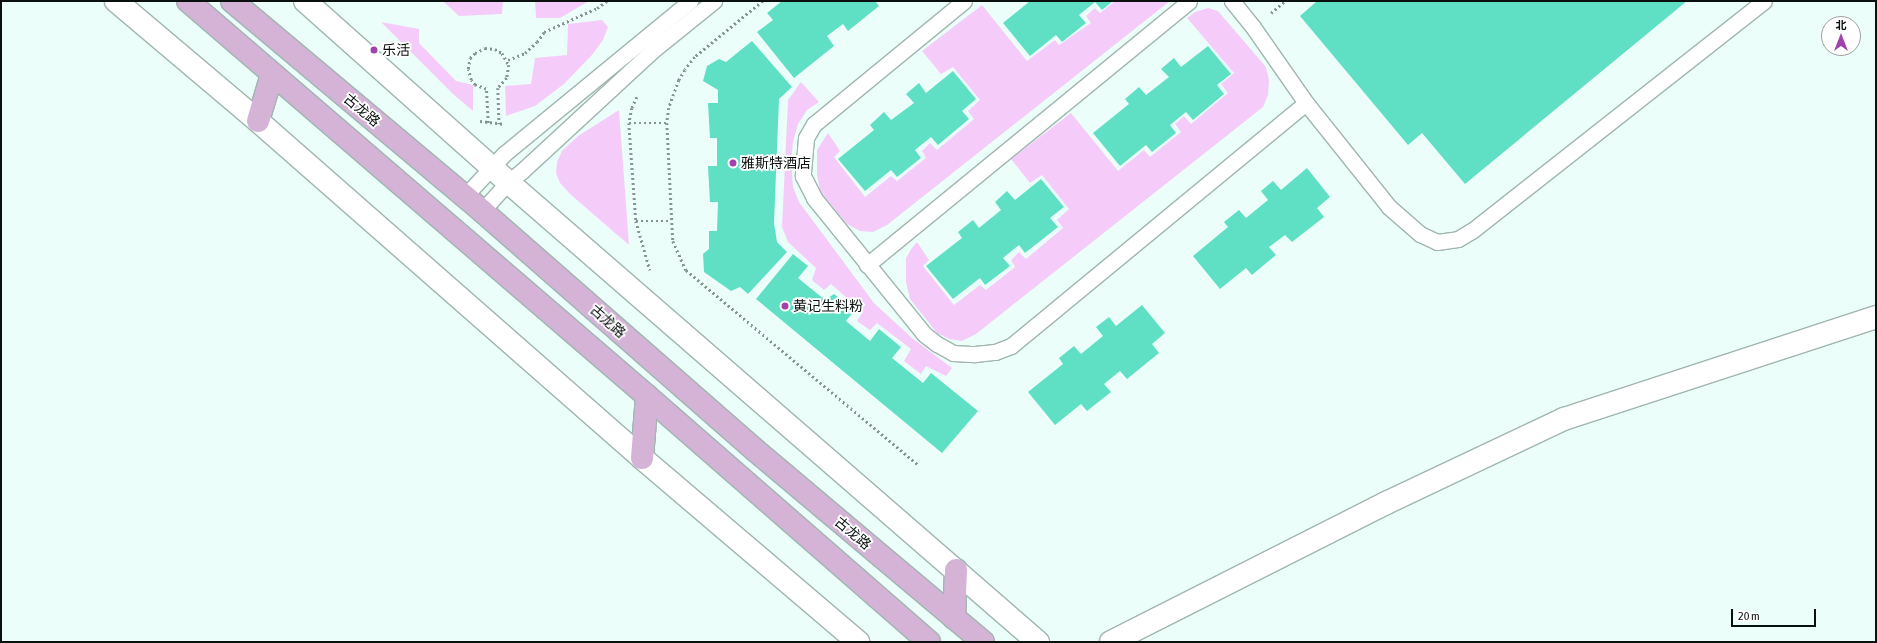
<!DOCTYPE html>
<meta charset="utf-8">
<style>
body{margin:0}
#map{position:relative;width:1877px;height:643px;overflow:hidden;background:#ecfef9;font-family:"Asap Condensed","Noto Sans SC",sans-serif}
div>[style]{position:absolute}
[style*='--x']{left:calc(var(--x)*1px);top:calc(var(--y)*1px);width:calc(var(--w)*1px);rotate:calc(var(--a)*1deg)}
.green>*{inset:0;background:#f5cbf9}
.building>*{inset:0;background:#5fe0c5}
.path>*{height:2.5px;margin-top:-1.25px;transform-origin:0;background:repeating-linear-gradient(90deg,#879490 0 2px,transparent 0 5px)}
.roads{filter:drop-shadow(1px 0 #a0b6b0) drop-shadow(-1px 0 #a0b6b0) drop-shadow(0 1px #a0b6b0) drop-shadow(0 -1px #a0b6b0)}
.lane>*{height:15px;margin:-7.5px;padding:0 7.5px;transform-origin:7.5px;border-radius:7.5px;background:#fff}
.street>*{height:22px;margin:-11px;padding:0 11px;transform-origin:11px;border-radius:11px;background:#fff}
.primary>*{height:22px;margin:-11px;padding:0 11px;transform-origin:11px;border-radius:11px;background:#d4b3d7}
.dots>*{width:11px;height:11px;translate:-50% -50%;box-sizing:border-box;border:2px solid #fff;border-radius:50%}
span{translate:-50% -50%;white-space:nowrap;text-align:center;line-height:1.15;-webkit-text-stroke:3.5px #fff;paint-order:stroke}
.poi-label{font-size:14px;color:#09100e}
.left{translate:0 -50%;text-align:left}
.street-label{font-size:14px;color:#09100e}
.frame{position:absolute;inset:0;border:2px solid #09100e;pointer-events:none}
.north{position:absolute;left:1821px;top:16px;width:40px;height:40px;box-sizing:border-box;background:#fff;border:1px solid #9d9f9f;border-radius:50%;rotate:0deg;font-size:11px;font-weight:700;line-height:16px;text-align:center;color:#09100e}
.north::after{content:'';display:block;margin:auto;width:14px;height:18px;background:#a143ac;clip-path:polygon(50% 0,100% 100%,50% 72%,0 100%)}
.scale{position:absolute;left:1731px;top:609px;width:85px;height:18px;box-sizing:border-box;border:2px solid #09100e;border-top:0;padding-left:5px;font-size:12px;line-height:14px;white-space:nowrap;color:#09100e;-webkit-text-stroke:3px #fff;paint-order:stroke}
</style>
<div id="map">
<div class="green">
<div style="clip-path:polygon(443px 1px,503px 1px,502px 14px,459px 16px)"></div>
<div style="clip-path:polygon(535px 1px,589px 1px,560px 18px,536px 18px)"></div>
<div style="clip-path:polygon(1115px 1px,1170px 1px,887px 225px,873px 232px,860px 231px,847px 224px,820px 191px,817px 174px,817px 150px,828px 133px,840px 151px,834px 157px,865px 197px,891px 176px,897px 181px,926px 158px,922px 151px,930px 143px,937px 150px,974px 119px,968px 111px,980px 100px,953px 67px,941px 74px,922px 51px,982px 5px,1027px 61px,1055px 40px,1059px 45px,1091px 23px,1086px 16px,1095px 8px,1100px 13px)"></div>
<div style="clip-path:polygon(1208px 8px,1218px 11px,1266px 67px,1269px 80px,1268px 95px,1263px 107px,976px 334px,962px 341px,949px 339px,937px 333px,910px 299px,906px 282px,906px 258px,912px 248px,917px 242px,929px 260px,923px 266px,954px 305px,980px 285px,986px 290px,1015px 267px,1011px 260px,1019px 252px,1026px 259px,1063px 228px,1057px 220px,1069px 209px,1042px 175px,1030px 183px,1011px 159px,1071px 113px,1118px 171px,1144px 150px,1150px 157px,1181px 132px,1175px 124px,1184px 116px,1191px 124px,1228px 93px,1221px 84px,1234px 73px,1187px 18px,1195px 12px)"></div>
<div style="clip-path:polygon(602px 20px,608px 27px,603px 40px,592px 55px,564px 84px,535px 106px,506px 116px,505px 86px,531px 84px,535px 58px,567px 55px,568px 24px)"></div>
<div style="clip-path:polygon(381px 22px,419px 29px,419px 43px,456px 81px,473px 85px,473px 111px,453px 94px)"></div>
<div style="clip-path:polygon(801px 82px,819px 102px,807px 110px,798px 124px,793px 142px,791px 161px,793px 187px,799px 202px,874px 303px,912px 338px,952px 368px,946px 376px,926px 366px,921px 374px,904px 361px,911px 349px,877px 323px,870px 330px,857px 321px,863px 312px,831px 284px,824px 290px,812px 280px,816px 268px,788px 242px,782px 227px,788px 100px)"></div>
<div style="clip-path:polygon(619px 110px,629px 245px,570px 194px,560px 183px,556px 173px,557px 162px,562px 151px,578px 136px)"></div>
</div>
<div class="building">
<div style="clip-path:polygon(782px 1px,875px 1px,879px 6px,848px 31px,843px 24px,827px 36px,834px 46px,794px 78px,757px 32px,773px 20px,767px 13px)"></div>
<div style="clip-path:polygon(1030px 1px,1113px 1px,1102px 10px,1095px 2px,1079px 15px,1086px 23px,1062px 42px,1056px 35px,1030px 56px,1003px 23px)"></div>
<div style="clip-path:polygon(1317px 1px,1687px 1px,1465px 184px,1422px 133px,1408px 145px,1300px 16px)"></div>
<div style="clip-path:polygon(752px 41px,792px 87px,779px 99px,774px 223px,777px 242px,787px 252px,748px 294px,740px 287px,731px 291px,704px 272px,703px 254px,709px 249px,709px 231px,717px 231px,718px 202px,710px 202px,708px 166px,717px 166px,717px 138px,710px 138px,708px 103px,718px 103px,718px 90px,703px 81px,707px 66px,719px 59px,726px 62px)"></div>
<div style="clip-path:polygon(1208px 46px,1231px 74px,1217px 85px,1224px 94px,1193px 120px,1186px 112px,1170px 125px,1176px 133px,1152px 152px,1146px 145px,1120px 166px,1093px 133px,1129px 104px,1125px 99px,1139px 87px,1146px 95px,1169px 77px,1161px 69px,1174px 58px,1181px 67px)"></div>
<div style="clip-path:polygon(953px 71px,976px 99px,962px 111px,969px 119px,938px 145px,931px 137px,915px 150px,921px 158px,897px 177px,891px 170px,865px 191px,838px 159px,874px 130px,870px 125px,884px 112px,891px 120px,914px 103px,906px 94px,919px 83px,926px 93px)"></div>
<div style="clip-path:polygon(1307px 168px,1330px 197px,1317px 208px,1324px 217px,1292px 242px,1285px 235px,1269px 247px,1276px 255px,1252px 275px,1246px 268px,1220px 289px,1193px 256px,1228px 227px,1224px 222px,1239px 210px,1246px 218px,1268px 200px,1261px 191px,1273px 181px,1281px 190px)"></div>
<div style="clip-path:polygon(1041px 179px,1064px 207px,1050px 218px,1058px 227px,1025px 253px,1019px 245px,1003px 258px,1010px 266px,985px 285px,980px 278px,953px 299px,926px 266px,962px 238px,958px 232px,973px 220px,979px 228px,1001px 210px,995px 202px,1007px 191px,1015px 200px)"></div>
<div style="clip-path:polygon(793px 254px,808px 266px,798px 278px,825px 300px,834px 294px,855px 310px,846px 321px,870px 341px,879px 329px,901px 347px,892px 358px,923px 383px,931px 373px,978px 411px,942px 453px,756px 299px)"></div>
<div style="clip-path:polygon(1142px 305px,1165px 333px,1152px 344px,1159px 353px,1127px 379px,1120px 371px,1104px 384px,1111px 392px,1087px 411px,1081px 404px,1055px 425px,1028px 392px,1063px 364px,1059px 358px,1074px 346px,1081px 354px,1103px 336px,1096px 327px,1109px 317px,1116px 326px)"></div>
</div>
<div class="path">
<div style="--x:763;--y:1;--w:88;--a:140.5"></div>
<div style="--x:695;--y:57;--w:16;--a:128"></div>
<div style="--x:685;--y:70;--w:12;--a:121"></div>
<div style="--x:679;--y:80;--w:30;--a:110"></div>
<div style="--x:669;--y:108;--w:15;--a:98"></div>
<div style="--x:667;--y:123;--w:118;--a:87.1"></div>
<div style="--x:673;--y:241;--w:32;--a:66"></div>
<div style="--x:686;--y:270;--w:303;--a:40"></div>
<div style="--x:1271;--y:13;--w:18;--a:-41"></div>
<div style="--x:508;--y:60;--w:18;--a:-22"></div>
<div style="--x:525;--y:53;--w:16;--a:-43"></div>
<div style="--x:537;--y:42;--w:12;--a:-55"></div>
<div style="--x:544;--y:32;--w:58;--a:-24.4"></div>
<div style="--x:597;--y:8;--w:12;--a:-35"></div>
<div style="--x:637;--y:97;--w:12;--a:114"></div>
<div style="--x:632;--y:108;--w:15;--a:101"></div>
<div style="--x:629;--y:123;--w:98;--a:85.9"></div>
<div style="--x:636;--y:221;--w:51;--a:74.1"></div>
<div style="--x:480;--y:121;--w:25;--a:7"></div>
<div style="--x:488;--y:123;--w:34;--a:-93"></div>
<div style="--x:486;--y:89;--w:12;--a:-160"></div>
<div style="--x:475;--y:85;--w:6;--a:-129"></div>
<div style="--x:471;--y:80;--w:11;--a:-105"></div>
<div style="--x:468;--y:69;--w:11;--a:-80"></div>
<div style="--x:470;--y:58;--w:7;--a:-45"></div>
<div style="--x:475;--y:53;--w:11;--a:-27"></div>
<div style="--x:485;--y:48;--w:10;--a:6"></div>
<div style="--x:495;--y:49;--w:8;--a:30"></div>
<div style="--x:502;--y:53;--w:14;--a:60"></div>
<div style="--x:509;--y:65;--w:13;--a:99"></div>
<div style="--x:507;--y:78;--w:13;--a:132"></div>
<div style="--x:498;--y:88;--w:36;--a:88"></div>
<div style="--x:629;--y:123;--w:38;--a:0"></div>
<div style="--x:636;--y:221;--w:35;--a:0"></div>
</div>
<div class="roads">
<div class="lane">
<div style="--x:964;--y:1;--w:194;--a:140.6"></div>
<div style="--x:814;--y:124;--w:16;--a:120"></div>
<div style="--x:806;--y:138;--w:38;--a:95"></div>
<div style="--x:803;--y:176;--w:25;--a:63"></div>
<div style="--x:814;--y:198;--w:175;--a:51"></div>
<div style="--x:924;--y:334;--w:16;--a:38"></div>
<div style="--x:937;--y:344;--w:18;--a:29"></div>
<div style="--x:953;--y:353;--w:22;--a:3"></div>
<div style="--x:975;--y:354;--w:20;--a:-6"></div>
<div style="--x:995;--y:352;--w:17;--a:-21"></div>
<div style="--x:1011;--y:346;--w:382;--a:-39.5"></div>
<div style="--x:1232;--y:1;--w:33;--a:51"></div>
<div style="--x:1253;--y:27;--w:93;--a:55.1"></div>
<div style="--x:1306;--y:103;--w:133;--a:51.4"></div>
<div style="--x:1389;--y:207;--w:41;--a:41.1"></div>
<div style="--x:1420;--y:234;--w:19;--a:25"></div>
<div style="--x:1437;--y:242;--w:21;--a:-8"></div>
<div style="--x:1458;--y:239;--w:17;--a:-31"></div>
<div style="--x:1473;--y:230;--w:370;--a:-38.2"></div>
<div style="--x:464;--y:197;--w:59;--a:-47.1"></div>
<div style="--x:504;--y:154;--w:241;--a:-39.4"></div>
<div style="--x:482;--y:211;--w:39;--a:-48"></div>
<div style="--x:508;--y:182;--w:18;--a:-38"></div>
<div style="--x:522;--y:171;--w:177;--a:-42.7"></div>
<div style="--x:652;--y:51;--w:80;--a:-38.9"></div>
<div style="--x:867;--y:265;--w:416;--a:-39.3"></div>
</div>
<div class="street">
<div style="--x:116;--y:1;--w:186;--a:40.2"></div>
<div style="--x:258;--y:121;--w:511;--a:41.27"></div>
<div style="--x:642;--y:458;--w:284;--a:40.4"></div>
<div style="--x:305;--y:1;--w:272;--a:41.7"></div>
<div style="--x:508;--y:182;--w:702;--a:40.96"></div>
<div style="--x:1111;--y:642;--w:308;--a:-26.8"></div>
<div style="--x:1386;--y:503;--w:197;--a:-25.3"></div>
<div style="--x:1564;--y:419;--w:328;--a:-18.1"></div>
</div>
<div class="primary">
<div style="--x:188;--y:1;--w:606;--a:40.71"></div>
<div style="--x:647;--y:396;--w:374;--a:41.1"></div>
<div style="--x:232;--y:1;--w:326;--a:40"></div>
<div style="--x:482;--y:211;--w:363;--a:41.2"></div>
<div style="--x:755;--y:450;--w:298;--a:40.1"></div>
<div style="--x:258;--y:121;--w:49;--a:-73.4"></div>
<div style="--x:642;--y:458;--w:62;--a:-85.4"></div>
<div style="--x:954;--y:618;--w:48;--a:-87.6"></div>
</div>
</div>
<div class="dots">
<div style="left:374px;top:50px;background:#a143ac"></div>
<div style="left:733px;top:163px;background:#a143ac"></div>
<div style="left:785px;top:306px;background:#a143ac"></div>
</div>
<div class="poi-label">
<span class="left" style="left:382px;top:50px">乐活</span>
<span class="left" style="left:741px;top:163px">雅斯特酒店</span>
<span class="left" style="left:793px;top:306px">黄记生料粉</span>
</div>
<div class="street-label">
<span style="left:362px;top:110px;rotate:40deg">古龙路</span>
<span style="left:608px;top:321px;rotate:41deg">古龙路</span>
<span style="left:853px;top:533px;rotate:40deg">古龙路</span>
</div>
<div class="frame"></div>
<div class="north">北</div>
<div class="scale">20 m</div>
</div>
